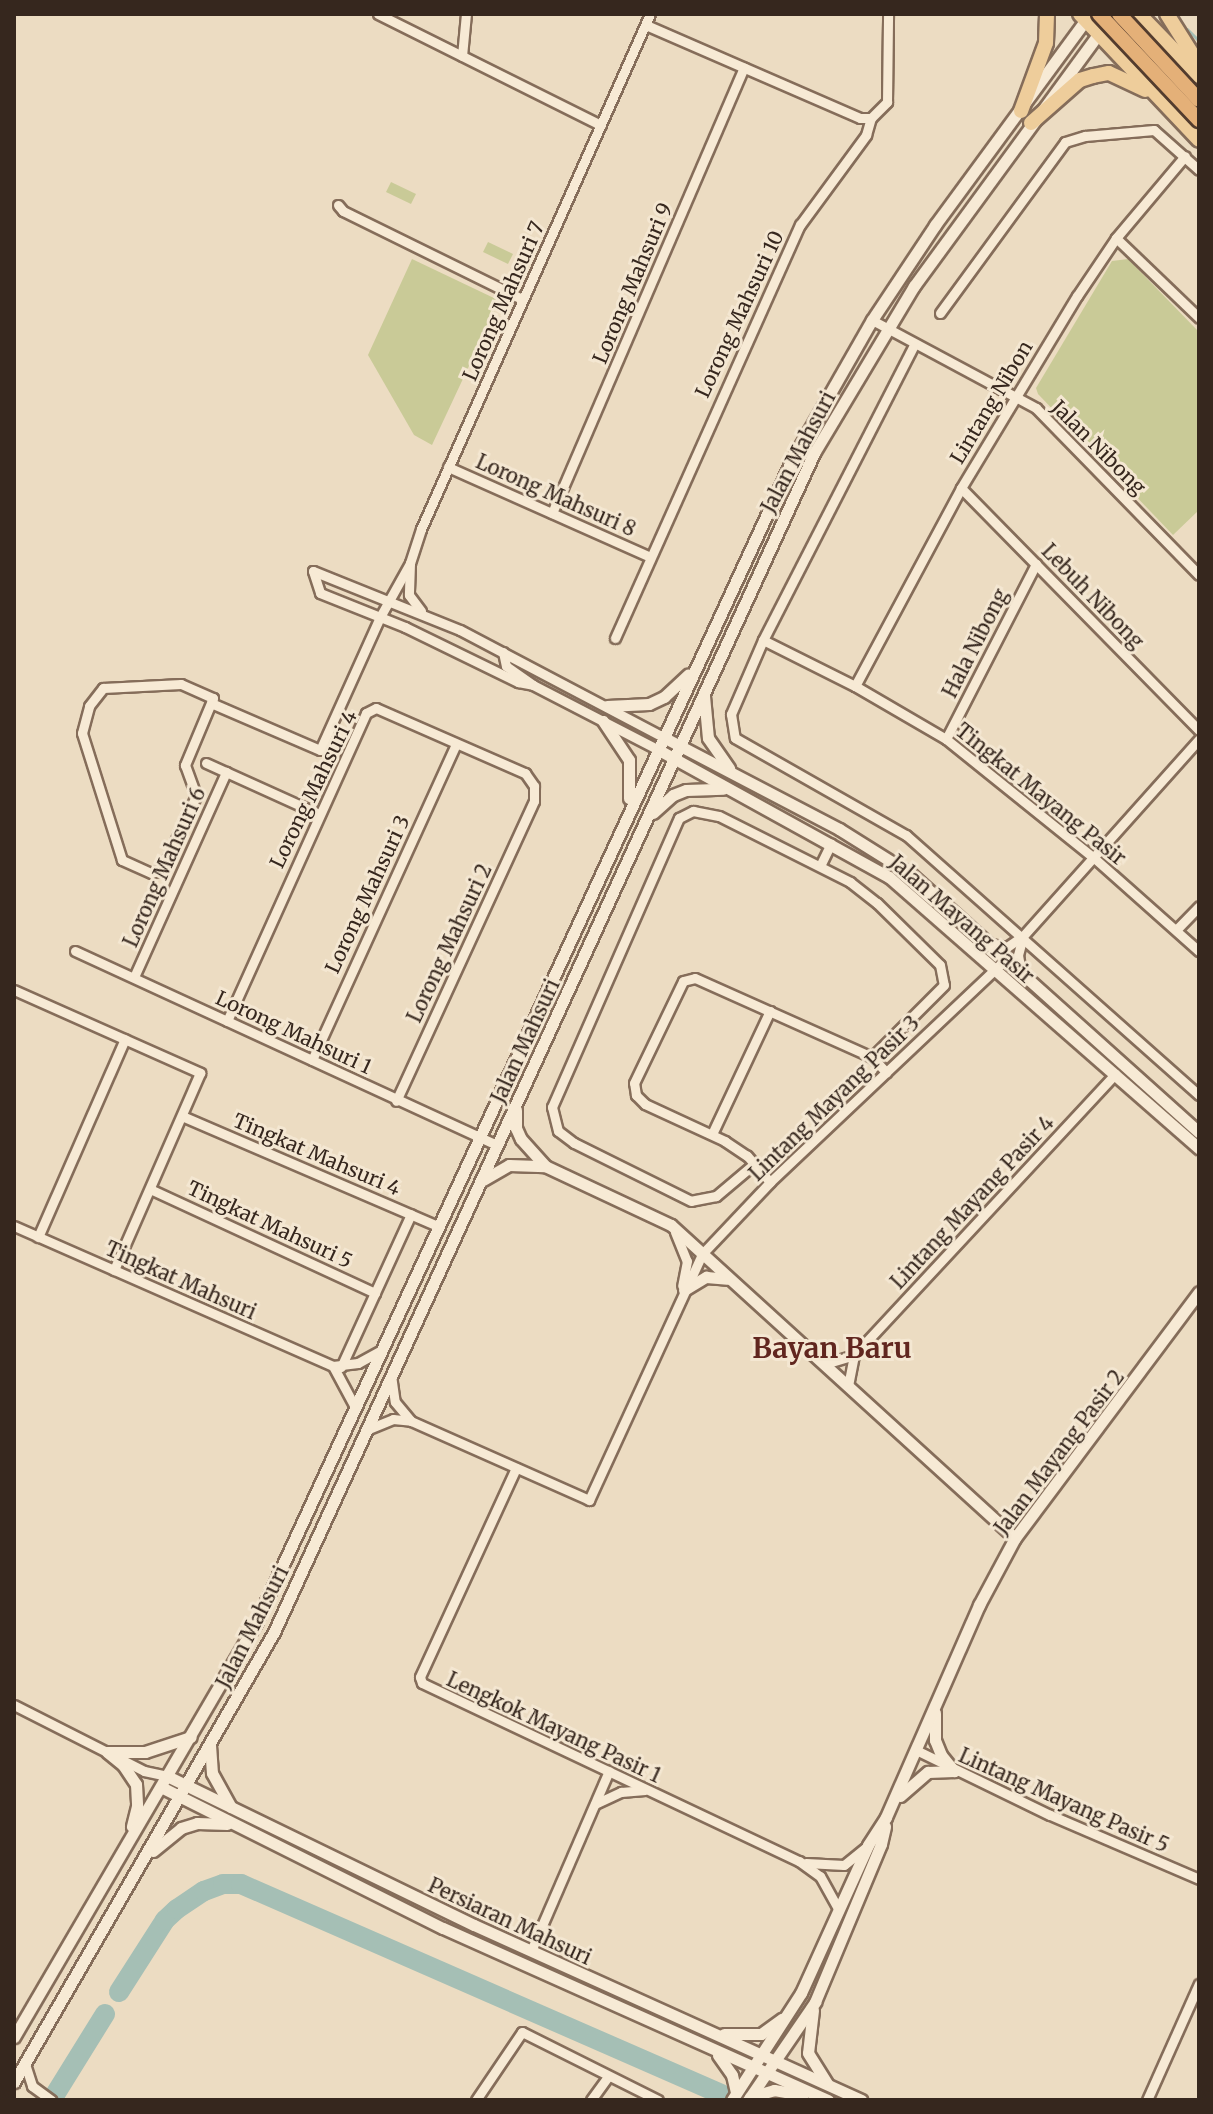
<!DOCTYPE html>
<style>
body{margin:0}
#map{position:relative;width:1213px;height:2114px;overflow:hidden;background:#ecdcc2;font-family:Merriweather,serif}
div>[style]{position:absolute}
[style*='--x']{left:calc(var(--x)*1px);top:calc(var(--y)*1px);width:calc(var(--w)*1px);rotate:calc(var(--a)*1deg)}
.green>*{inset:0;background:#c9ca97}
.stream>*{height:3px;margin:-1.5px;padding:0 1.5px;transform-origin:1.5px;border-radius:1.5px;background:#a5bfb5}
.river>*{height:20px;margin:-10px;padding:0 10px;transform-origin:10px;border-radius:10px;background:#a5bfb5}
.roads{filter:drop-shadow(2px 0 #856d5a) drop-shadow(-2px 0 #856d5a) drop-shadow(0 2px #856d5a) drop-shadow(0 -2px #856d5a)}
.minor>*{height:9px;margin:-4.5px;padding:0 4.5px;transform-origin:4.5px;border-radius:4.5px;background:#f7ead5}
.tertiary>*{height:11px;margin:-5.5px;padding:0 5.5px;transform-origin:5.5px;border-radius:5.5px;background:#f7ead5}
.primary>*{height:14px;margin:-7px;padding:0 7px;transform-origin:7px;border-radius:7px;background:#eecd9b}
.bridges{filter:drop-shadow(2px 0 #533c2e) drop-shadow(-2px 0 #533c2e) drop-shadow(0 2px #533c2e) drop-shadow(0 -2px #533c2e)}
.trunk-bridge>*{height:14px;margin:-7px;padding:0 7px;transform-origin:7px;border-radius:7px;background:#e4b078}
span{translate:-50% -50%;white-space:nowrap;text-align:center;line-height:1.15;-webkit-text-stroke:6px #f4e7d2;paint-order:stroke}
.street-label{font-size:20px;color:#36271e}
.district-label{font-size:28px;color:#61261f;font-weight:700}
.frame{position:absolute;inset:0;border:16px solid #36271e;pointer-events:none}
</style>
<div id="map">
<div class="green">
<div style="clip-path:polygon(391px 182px,416px 194px,411px 204px,386px 192px)"></div>
<div style="clip-path:polygon(488px 242px,513px 254px,508px 264px,483px 252px)"></div>
<div style="clip-path:polygon(412px 259px,496px 299px,498px 304px,432px 445px,414px 435px,368px 355px)"></div>
<div style="clip-path:polygon(1128px 259px,1199px 332px,1199px 510px,1173px 535px,1038px 394px,1036px 388px,1112px 261px)"></div>
</div>
<div class="stream">
<div style="--x:1187;--y:29;--w:17;--a:45"></div>
</div>
<div class="river">
<div style="--x:119;--y:1992;--w:85;--a:-57.4"></div>
<div style="--x:165;--y:1920;--w:16;--a:-43"></div>
<div style="--x:177;--y:1909;--w:32;--a:-34"></div>
<div style="--x:204;--y:1891;--w:20;--a:-20"></div>
<div style="--x:223;--y:1884;--w:18;--a:0"></div>
<div style="--x:241;--y:1884;--w:524;--a:23.63"></div>
<div style="--x:56;--y:2093;--w:93;--a:-58.2"></div>
</div>
<div class="roads">
<div class="minor">
<div style="--x:378;--y:14;--w:249;--a:26.5"></div>
<div style="--x:646;--y:25;--w:233;--a:23.5"></div>
<div style="--x:860;--y:118;--w:11;--a:0"></div>
<div style="--x:462;--y:56;--w:42;--a:-84.6"></div>
<div style="--x:338;--y:205;--w:8;--a:50"></div>
<div style="--x:343;--y:211;--w:199;--a:26.2"></div>
<div style="--x:1116;--y:238;--w:115;--a:43.9"></div>
<div style="--x:940;--y:313;--w:212;--a:-53.8"></div>
<div style="--x:1065;--y:142;--w:21;--a:-17"></div>
<div style="--x:1085;--y:136;--w:69;--a:-5"></div>
<div style="--x:1154;--y:130;--w:60;--a:41.6"></div>
<div style="--x:872;--y:320;--w:186;--a:28.2"></div>
<div style="--x:1036;--y:408;--w:233;--a:45.7"></div>
<div style="--x:914;--y:345;--w:331;--a:117.1"></div>
<div style="--x:763;--y:640;--w:81;--a:113.4"></div>
<div style="--x:731;--y:714;--w:24;--a:81"></div>
<div style="--x:735;--y:738;--w:197;--a:29.6"></div>
<div style="--x:906;--y:835;--w:392;--a:41.6"></div>
<div style="--x:448;--y:467;--w:221;--a:24"></div>
<div style="--x:961;--y:488;--w:339;--a:45.5"></div>
<div style="--x:552;--y:513;--w:485;--a:-66.7"></div>
<div style="--x:410;--y:563;--w:32;--a:92"></div>
<div style="--x:409;--y:595;--w:20;--a:53"></div>
<div style="--x:313;--y:571;--w:158;--a:21.9"></div>
<div style="--x:460;--y:630;--w:229;--a:27.8"></div>
<div style="--x:313;--y:571;--w:23;--a:72"></div>
<div style="--x:320;--y:593;--w:92;--a:21.8"></div>
<div style="--x:405;--y:627;--w:126;--a:26"></div>
<div style="--x:518;--y:682;--w:15;--a:11"></div>
<div style="--x:615;--y:638;--w:453;--a:-65.9"></div>
<div style="--x:800;--y:225;--w:112;--a:-53.7"></div>
<div style="--x:866;--y:135;--w:18;--a:-74"></div>
<div style="--x:871;--y:118;--w:23;--a:-45"></div>
<div style="--x:887;--y:102;--w:88;--a:-89.3"></div>
<div style="--x:763;--y:640;--w:103;--a:26.6"></div>
<div style="--x:855;--y:686;--w:105;--a:30.2"></div>
<div style="--x:946;--y:739;--w:189;--a:38.8"></div>
<div style="--x:1093;--y:857;--w:142;--a:41.6"></div>
<div style="--x:503;--y:652;--w:14;--a:78"></div>
<div style="--x:506;--y:666;--w:33;--a:35"></div>
<div style="--x:533;--y:685;--w:140;--a:27.3"></div>
<div style="--x:181;--y:684;--w:35;--a:24"></div>
<div style="--x:213;--y:698;--w:73;--a:112.7"></div>
<div style="--x:185;--y:765;--w:33;--a:70"></div>
<div style="--x:196;--y:796;--w:81;--a:114.7"></div>
<div style="--x:162;--y:870;--w:11;--a:165"></div>
<div style="--x:151;--y:873;--w:32;--a:-156"></div>
<div style="--x:122;--y:860;--w:133;--a:-107.5"></div>
<div style="--x:82;--y:733;--w:28;--a:-75"></div>
<div style="--x:89;--y:706;--w:23;--a:-52"></div>
<div style="--x:103;--y:688;--w:78;--a:-2.9"></div>
<div style="--x:855;--y:686;--w:225;--a:-61.8"></div>
<div style="--x:961;--y:488;--w:224;--a:-58.9"></div>
<div style="--x:1077;--y:296;--w:70;--a:-56.1"></div>
<div style="--x:1116;--y:238;--w:107;--a:-49.9"></div>
<div style="--x:211;--y:703;--w:119;--a:23.3"></div>
<div style="--x:320;--y:750;--w:146;--a:-65.7"></div>
<div style="--x:380;--y:617;--w:62;--a:-60.9"></div>
<div style="--x:410;--y:563;--w:36;--a:-72"></div>
<div style="--x:421;--y:529;--w:564;--a:-66.03"></div>
<div style="--x:946;--y:739;--w:197;--a:-62.8"></div>
<div style="--x:206;--y:763;--w:124;--a:24.3"></div>
<div style="--x:820;--y:866;--w:25;--a:-64"></div>
<div style="--x:1176;--y:930;--w:33;--a:-46"></div>
<div style="--x:991;--y:944;--w:16;--a:11"></div>
<div style="--x:1007;--y:947;--w:19;--a:-35"></div>
<div style="--x:1023;--y:936;--w:264;--a:-48.2"></div>
<div style="--x:75;--y:951;--w:464;--a:24.7"></div>
<div style="--x:1021;--y:972;--w:17;--a:-100"></div>
<div style="--x:1018;--y:955;--w:20;--a:-75"></div>
<div style="--x:134;--y:977;--w:225;--a:-65.8"></div>
<div style="--x:14;--y:990;--w:204;--a:24"></div>
<div style="--x:200;--y:1073;--w:215;--a:113.6"></div>
<div style="--x:227;--y:1021;--w:338;--a:-65.7"></div>
<div style="--x:366;--y:713;--w:11;--a:-27"></div>
<div style="--x:376;--y:708;--w:163;--a:23.6"></div>
<div style="--x:525;--y:773;--w:16;--a:55"></div>
<div style="--x:534;--y:786;--w:15;--a:90"></div>
<div style="--x:534;--y:801;--w:330;--a:114.7"></div>
<div style="--x:312;--y:1060;--w:347;--a:-65.5"></div>
<div style="--x:182;--y:1116;--w:278;--a:23.3"></div>
<div style="--x:712;--y:1134;--w:136;--a:-64.8"></div>
<div style="--x:754;--y:1164;--w:50;--a:139.9"></div>
<div style="--x:716;--y:1196;--w:25;--a:169"></div>
<div style="--x:691;--y:1201;--w:131;--a:-153.6"></div>
<div style="--x:574;--y:1143;--w:20;--a:-143"></div>
<div style="--x:558;--y:1131;--w:25;--a:-104"></div>
<div style="--x:552;--y:1107;--w:316;--a:-66.3"></div>
<div style="--x:679;--y:818;--w:16;--a:-27"></div>
<div style="--x:693;--y:811;--w:26;--a:11"></div>
<div style="--x:719;--y:816;--w:147;--a:26.7"></div>
<div style="--x:850;--y:882;--w:34;--a:38"></div>
<div style="--x:877;--y:903;--w:88;--a:44.5"></div>
<div style="--x:940;--y:965;--w:20;--a:79"></div>
<div style="--x:944;--y:985;--w:102;--a:135"></div>
<div style="--x:770;--y:1182;--w:35;--a:-131"></div>
<div style="--x:747;--y:1156;--w:27;--a:-146"></div>
<div style="--x:725;--y:1141;--w:88;--a:-155.2"></div>
<div style="--x:645;--y:1104;--w:13;--a:-135"></div>
<div style="--x:636;--y:1095;--w:12;--a:-99"></div>
<div style="--x:634;--y:1083;--w:113;--a:-64.3"></div>
<div style="--x:683;--y:981;--w:12;--a:-14"></div>
<div style="--x:695;--y:978;--w:194;--a:24.1"></div>
<div style="--x:872;--y:1057;--w:21;--a:47"></div>
<div style="--x:150;--y:1189;--w:248;--a:24.8"></div>
<div style="--x:14;--y:1226;--w:348;--a:23.7"></div>
<div style="--x:333;--y:1366;--w:25;--a:-7"></div>
<div style="--x:358;--y:1363;--w:25;--a:-29"></div>
<div style="--x:675;--y:1232;--w:31;--a:68"></div>
<div style="--x:687;--y:1261;--w:25;--a:101"></div>
<div style="--x:38;--y:1237;--w:216;--a:-66.3"></div>
<div style="--x:825;--y:1364;--w:30;--a:-17"></div>
<div style="--x:854;--y:1355;--w:384;--a:-47.1"></div>
<div style="--x:333;--y:1366;--w:47;--a:61.8"></div>
<div style="--x:341;--y:1367;--w:168;--a:-65.4"></div>
<div style="--x:391;--y:1375;--w:27;--a:82"></div>
<div style="--x:395;--y:1402;--w:25;--a:50"></div>
<div style="--x:848;--y:1386;--w:32;--a:-79"></div>
<div style="--x:366;--y:1430;--w:29;--a:-22"></div>
<div style="--x:393;--y:1419;--w:18;--a:6"></div>
<div style="--x:411;--y:1421;--w:195;--a:23.9"></div>
<div style="--x:589;--y:1500;--w:271;--a:-65.3"></div>
<div style="--x:702;--y:1254;--w:99;--a:-46.6"></div>
<div style="--x:770;--y:1182;--w:325;--a:-43.4"></div>
<div style="--x:516;--y:1468;--w:230;--a:114.7"></div>
<div style="--x:420;--y:1677;--w:6;--a:72"></div>
<div style="--x:422;--y:1683;--w:417;--a:25.3"></div>
<div style="--x:799;--y:1861;--w:26;--a:36"></div>
<div style="--x:820;--y:1876;--w:39;--a:61"></div>
<div style="--x:14;--y:1705;--w:146;--a:26.9"></div>
<div style="--x:144;--y:1771;--w:24;--a:12"></div>
<div style="--x:916;--y:1750;--w:149;--a:25.9"></div>
<div style="--x:1050;--y:1815;--w:162;--a:23.2"></div>
<div style="--x:595;--y:1804;--w:29;--a:-25"></div>
<div style="--x:621;--y:1792;--w:24;--a:-5"></div>
<div style="--x:806;--y:1863;--w:38;--a:3"></div>
<div style="--x:844;--y:1865;--w:27;--a:-39"></div>
<div style="--x:531;--y:1951;--w:196;--a:-66.6"></div>
<div style="--x:25;--y:2064;--w:23;--a:72"></div>
<div style="--x:32;--y:2086;--w:24;--a:36"></div>
<div style="--x:476;--y:2100;--w:82;--a:-55.9"></div>
<div style="--x:522;--y:2032;--w:152;--a:26.6"></div>
<div style="--x:591;--y:2100;--w:27;--a:-54"></div>
<div style="--x:1147;--y:2100;--w:127;--a:-65.9"></div>
</div>
<div class="tertiary">
<div style="--x:704;--y:696;--w:42;--a:84.6"></div>
<div style="--x:708;--y:738;--w:37;--a:55"></div>
<div style="--x:607;--y:706;--w:42;--a:-2.7"></div>
<div style="--x:649;--y:704;--w:17;--a:-25"></div>
<div style="--x:664;--y:697;--w:33;--a:-43"></div>
<div style="--x:603;--y:721;--w:47;--a:56.3"></div>
<div style="--x:629;--y:760;--w:38;--a:90"></div>
<div style="--x:663;--y:737;--w:199;--a:27.6"></div>
<div style="--x:839;--y:829;--w:85;--a:32"></div>
<div style="--x:911;--y:874;--w:387;--a:41.9"></div>
<div style="--x:657;--y:749;--w:265;--a:28.9"></div>
<div style="--x:889;--y:877;--w:412;--a:41.2"></div>
<div style="--x:653;--y:813;--w:27;--a:-42"></div>
<div style="--x:673;--y:795;--w:14;--a:-21"></div>
<div style="--x:686;--y:790;--w:37;--a:-2"></div>
<div style="--x:516;--y:1110;--w:18;--a:90"></div>
<div style="--x:516;--y:1128;--w:12;--a:66"></div>
<div style="--x:521;--y:1139;--w:36;--a:48"></div>
<div style="--x:483;--y:1180;--w:30;--a:-30"></div>
<div style="--x:509;--y:1165;--w:36;--a:2"></div>
<div style="--x:545;--y:1166;--w:139;--a:25.1"></div>
<div style="--x:671;--y:1225;--w:465;--a:42.3"></div>
<div style="--x:684;--y:1290;--w:26;--a:-31"></div>
<div style="--x:706;--y:1277;--w:21;--a:5"></div>
<div style="--x:935;--y:1713;--w:27;--a:90"></div>
<div style="--x:935;--y:1740;--w:16;--a:68"></div>
<div style="--x:941;--y:1755;--w:21;--a:51"></div>
<div style="--x:210;--y:1745;--w:28;--a:86"></div>
<div style="--x:212;--y:1773;--w:39;--a:61"></div>
<div style="--x:107;--y:1752;--w:21;--a:39"></div>
<div style="--x:123;--y:1765;--w:23;--a:56"></div>
<div style="--x:136;--y:1784;--w:22;--a:87"></div>
<div style="--x:137;--y:1806;--w:21;--a:104"></div>
<div style="--x:108;--y:1752;--w:37;--a:0"></div>
<div style="--x:145;--y:1752;--w:48;--a:-18.1"></div>
<div style="--x:167;--y:1776;--w:341;--a:25.9"></div>
<div style="--x:474;--y:1925;--w:425;--a:24.3"></div>
<div style="--x:161;--y:1787;--w:315;--a:26.6"></div>
<div style="--x:443;--y:1928;--w:422;--a:24.1"></div>
<div style="--x:900;--y:1796;--w:37;--a:-41"></div>
<div style="--x:928;--y:1772;--w:26;--a:-2"></div>
<div style="--x:153;--y:1851;--w:36;--a:-39"></div>
<div style="--x:181;--y:1828;--w:17;--a:-17"></div>
<div style="--x:197;--y:1823;--w:30;--a:2"></div>
<div style="--x:813;--y:2010;--w:43;--a:96.6"></div>
<div style="--x:808;--y:2053;--w:36;--a:58"></div>
<div style="--x:724;--y:2034;--w:37;--a:0"></div>
<div style="--x:761;--y:2034;--w:26;--a:-36"></div>
<div style="--x:14;--y:2037;--w:480;--a:-59.7"></div>
<div style="--x:256;--y:1623;--w:1281;--a:-65.26"></div>
<div style="--x:792;--y:460;--w:161;--a:-60.3"></div>
<div style="--x:872;--y:320;--w:114;--a:-56.4"></div>
<div style="--x:935;--y:225;--w:262;--a:-53.7"></div>
<div style="--x:718;--y:2055;--w:24;--a:55"></div>
<div style="--x:732;--y:2075;--w:18;--a:77"></div>
<div style="--x:14;--y:2082;--w:520;--a:-59.98"></div>
<div style="--x:274;--y:1632;--w:1297;--a:-65.39"></div>
<div style="--x:814;--y:453;--w:195;--a:-59.1"></div>
<div style="--x:914;--y:286;--w:320;--a:-53.8"></div>
<div style="--x:750;--y:2097;--w:25;--a:-16"></div>
<div style="--x:774;--y:2090;--w:29;--a:10"></div>
<div style="--x:732;--y:2100;--w:127;--a:-57.2"></div>
<div style="--x:801;--y:1993;--w:162;--a:-65.6"></div>
<div style="--x:868;--y:1845;--w:33;--a:-57"></div>
<div style="--x:886;--y:1817;--w:232;--a:-66.3"></div>
<div style="--x:979;--y:1605;--w:76;--a:-61.8"></div>
<div style="--x:1015;--y:1538;--w:307;--a:-53.2"></div>
<div style="--x:748;--y:2100;--w:119;--a:-55.6"></div>
<div style="--x:815;--y:2002;--w:171;--a:-67.3"></div>
<div style="--x:881;--y:1844;--w:18;--a:-77"></div>
</div>
<div class="primary">
<div style="--x:1080;--y:14;--w:173;--a:46.6"></div>
<div style="--x:1139;--y:14;--w:86;--a:45.9"></div>
<div style="--x:1167;--y:14;--w:60;--a:57.9"></div>
<div style="--x:1021;--y:111;--w:72;--a:-69.8"></div>
<div style="--x:1046;--y:43;--w:29;--a:-88"></div>
<div style="--x:1031;--y:123;--w:65;--a:-41.3"></div>
<div style="--x:1080;--y:80;--w:14;--a:-17"></div>
<div style="--x:1093;--y:76;--w:16;--a:-11"></div>
<div style="--x:1109;--y:73;--w:40;--a:25"></div>
</div>
</div>
<div class="bridges">
<div class="trunk-bridge">
<div style="--x:1099;--y:14;--w:146;--a:46.7"></div>
<div style="--x:1119;--y:14;--w:117;--a:47.1"></div>
</div>
</div>
<div class="street-label">
<span style="left:632px;top:283px;rotate:-67deg">Lorong Mahsuri 9</span>
<span style="left:503px;top:301px;rotate:-66deg">Lorong Mahsuri 7</span>
<span style="left:739px;top:314px;rotate:-65deg">Lorong Mahsuri 10</span>
<span style="left:991px;top:402px;rotate:-59deg">Lintang Nibon</span>
<span style="left:1099px;top:447px;rotate:45deg">Jalan Nibong</span>
<span style="left:798px;top:452px;rotate:-62deg">Jalan Mahsuri</span>
<span style="left:556px;top:495px;rotate:24deg">Lorong Mahsuri 8</span>
<span style="left:1093px;top:596px;rotate:46deg">Lebuh Nibong</span>
<span style="left:975px;top:643px;rotate:-63deg">Hala Nibong</span>
<span style="left:313px;top:789px;rotate:-64deg">Lorong Mahsuri 4</span>
<span style="left:1041px;top:794px;rotate:39deg">Tingkat Mayang Pasir</span>
<span style="left:164px;top:867px;rotate:-66deg">Lorong Mahsuri 6</span>
<span style="left:367px;top:894px;rotate:-65deg">Lorong Mahsuri 3</span>
<span style="left:962px;top:919px;rotate:41deg">Jalan Mayang Pasir</span>
<span style="left:449px;top:943px;rotate:-65deg">Lorong Mahsuri 2</span>
<span style="left:294px;top:1032px;rotate:25deg">Lorong Mahsuri 1</span>
<span style="left:525px;top:1041px;rotate:-65deg">Jalan Mahsuri</span>
<span style="left:834px;top:1098px;rotate:-44deg">Lintang Mayang Pasir 3</span>
<span style="left:317px;top:1154px;rotate:23deg">Tingkat Mahsuri 4</span>
<span style="left:972px;top:1202px;rotate:-47deg">Lintang Mayang Pasir 4</span>
<span style="left:270px;top:1224px;rotate:25deg">Tingkat Mahsuri 5</span>
<span style="left:181px;top:1280px;rotate:24deg">Tingkat Mahsuri</span>
<span style="left:1059px;top:1452px;rotate:-53deg">Jalan Mayang Pasir 2</span>
<span style="left:252px;top:1627px;rotate:-63deg">Jalan Mahsuri</span>
<span style="left:554px;top:1727px;rotate:25deg">Lengkok Mayang Pasir 1</span>
<span style="left:1064px;top:1800px;rotate:24deg">Lintang Mayang Pasir 5</span>
<span style="left:510px;top:1921px;rotate:25deg">Persiaran Mahsuri</span>
</div>
<div class="district-label">
<span style="left:832px;top:1348px">Bayan Baru</span>
</div>
<div class="frame"></div>
</div>
